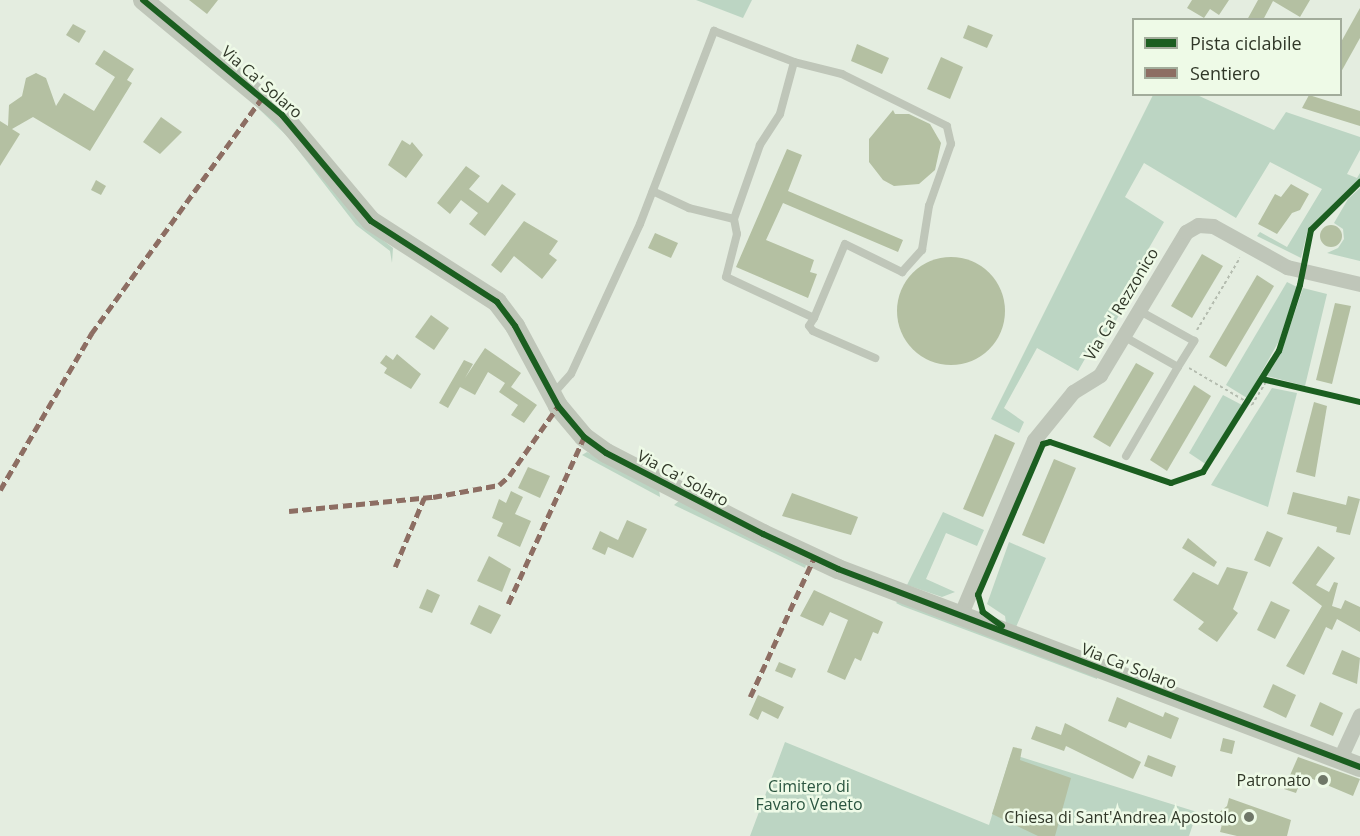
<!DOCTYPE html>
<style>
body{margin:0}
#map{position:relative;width:1360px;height:836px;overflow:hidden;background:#e4ede0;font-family:"Open Sans",sans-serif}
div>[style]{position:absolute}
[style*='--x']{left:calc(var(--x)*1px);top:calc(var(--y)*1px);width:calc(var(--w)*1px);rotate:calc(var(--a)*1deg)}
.green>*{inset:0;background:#bcd5c3}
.building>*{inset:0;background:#b4c0a2}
.round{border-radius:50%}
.path>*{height:2px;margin-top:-1px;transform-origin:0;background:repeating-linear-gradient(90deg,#b4bcaf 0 3px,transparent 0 6px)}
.service>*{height:8px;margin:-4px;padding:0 4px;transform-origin:4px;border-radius:4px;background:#bfc6b9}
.minor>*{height:15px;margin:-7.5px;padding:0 7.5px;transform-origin:7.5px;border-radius:7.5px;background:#bfc6b9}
.tertiary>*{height:20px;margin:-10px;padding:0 10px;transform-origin:10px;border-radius:10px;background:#bfc6b9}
.quiet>*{height:4.5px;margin-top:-2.25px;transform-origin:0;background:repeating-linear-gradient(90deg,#8d6e63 0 9px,transparent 0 13.5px)}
.cycleway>*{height:6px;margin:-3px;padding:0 3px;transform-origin:3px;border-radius:3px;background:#1b5e20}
.dots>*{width:16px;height:16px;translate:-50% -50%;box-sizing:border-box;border:3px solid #eefae7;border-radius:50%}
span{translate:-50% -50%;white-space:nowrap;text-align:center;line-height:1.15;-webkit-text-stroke:5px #eefae7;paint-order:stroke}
.street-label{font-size:16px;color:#303728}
.poi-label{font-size:16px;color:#303728}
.right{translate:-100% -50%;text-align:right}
.park-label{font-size:16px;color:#2b5540}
.legend{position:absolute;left:1132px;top:18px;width:210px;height:78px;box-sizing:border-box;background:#eefae7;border:2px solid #a2ac9b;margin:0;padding:8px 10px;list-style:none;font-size:18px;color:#303728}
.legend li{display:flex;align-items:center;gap:12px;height:30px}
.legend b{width:30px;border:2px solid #a2ac9b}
</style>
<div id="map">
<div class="green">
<div style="clip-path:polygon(696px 0,752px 0,743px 18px)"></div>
<div style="clip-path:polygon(1153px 95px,1197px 95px,1274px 130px,1286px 112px,1360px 137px,1360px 150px,1347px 174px,1357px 178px,1360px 173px,1360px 178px,1308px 229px,1301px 258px,1257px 236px,1260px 232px,1287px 247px,1322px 189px,1270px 162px,1236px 218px,1144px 163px,1125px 197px,1164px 222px,1138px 267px,1144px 271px,1105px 340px,1098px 336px,1078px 371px,1037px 348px,1004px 408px,1024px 422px,1019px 433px,991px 419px)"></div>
<div style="clip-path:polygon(263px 108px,375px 234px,393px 248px,392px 263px,390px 251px,356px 225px,288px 137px,259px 109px)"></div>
<div style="clip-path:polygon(1360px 188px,1360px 261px,1327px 253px,1338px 248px,1344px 239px,1343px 229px,1334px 223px,1348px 199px)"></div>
<div style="clip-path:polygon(1287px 282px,1297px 287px,1279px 341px,1247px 398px,1226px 385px)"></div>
<div style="clip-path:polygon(1303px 288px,1327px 294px,1305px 386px,1267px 376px,1281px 353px)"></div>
<div style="clip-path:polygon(1272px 388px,1297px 393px,1268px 507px,1211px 485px)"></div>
<div style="clip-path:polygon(1223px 395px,1242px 405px,1207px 465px,1189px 453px)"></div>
<div style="clip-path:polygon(587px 452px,659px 489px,660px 497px,582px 455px)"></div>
<div style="clip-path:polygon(680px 500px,806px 565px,805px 568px,674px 505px)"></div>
<div style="clip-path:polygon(943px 512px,984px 530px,977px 546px,946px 533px,926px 579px,955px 592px,942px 597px,907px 585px)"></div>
<div style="clip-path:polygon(1009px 542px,1046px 558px,1016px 627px,1006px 623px,1005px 616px,987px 604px)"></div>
<div style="clip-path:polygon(898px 601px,1098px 674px,1097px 679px,902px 606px,896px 603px)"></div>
<div style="clip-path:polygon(785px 742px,989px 825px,1011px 754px,1197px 812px,1189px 836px,750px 836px)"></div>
</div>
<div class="building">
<div style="clip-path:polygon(189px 0,218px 0,207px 14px)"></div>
<div style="clip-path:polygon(1192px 0,1229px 0,1219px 15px,1210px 9px,1204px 18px,1187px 8px)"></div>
<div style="clip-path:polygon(1258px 0,1310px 0,1300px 17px,1273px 1px,1263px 20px,1247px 20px)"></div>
<div style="clip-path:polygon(1360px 8px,1360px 38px,1341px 72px,1341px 42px)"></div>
<div style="clip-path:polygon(73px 24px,86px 31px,79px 43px,66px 35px)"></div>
<div style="clip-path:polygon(968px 25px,993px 35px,987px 48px,963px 38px)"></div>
<div style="clip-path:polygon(857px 44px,889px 58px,882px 74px,851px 61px)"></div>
<div style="clip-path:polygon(104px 50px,134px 69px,127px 80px,132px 83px,90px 151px,33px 117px,12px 129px,20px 134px,0 166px,0 121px,8px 126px,9px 105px,22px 96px,26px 78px,36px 73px,46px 78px,56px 106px,64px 93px,94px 111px,115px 77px,95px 64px)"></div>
<div style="clip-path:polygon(941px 57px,963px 67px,950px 99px,927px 89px)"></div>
<div style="clip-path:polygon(1309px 95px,1360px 111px,1360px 126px,1302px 108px)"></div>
<div style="clip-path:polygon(893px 110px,895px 114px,909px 114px,930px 124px,941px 143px,935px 170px,919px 184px,894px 186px,883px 180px,869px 162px,869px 139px)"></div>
<div style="clip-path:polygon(161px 117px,182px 132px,160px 154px,143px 142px)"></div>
<div style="clip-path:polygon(402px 140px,410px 145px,412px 142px,423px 155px,406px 178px,388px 165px)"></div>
<div style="clip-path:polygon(787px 149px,802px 155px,788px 191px,903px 240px,898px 252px,783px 203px,766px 240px,814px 260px,810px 272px,817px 274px,808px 298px,736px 267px)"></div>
<div style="clip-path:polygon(466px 166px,480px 176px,469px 189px,488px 203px,502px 184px,516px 194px,485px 236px,469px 224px,478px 213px,461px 200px,450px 214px,437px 203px)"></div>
<div style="clip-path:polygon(96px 180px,106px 186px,101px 195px,91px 190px)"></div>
<div style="clip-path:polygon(1291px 184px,1309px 194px,1300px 210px,1292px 213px,1277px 234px,1258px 224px,1275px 194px,1281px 197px)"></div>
<div style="clip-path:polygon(524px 221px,558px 241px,549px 254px,557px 260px,542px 279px,514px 256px,501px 273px,491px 265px)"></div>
<div class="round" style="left:1320px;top:225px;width:22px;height:22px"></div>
<div style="clip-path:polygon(655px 233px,678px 243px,671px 258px,648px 248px)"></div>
<div style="clip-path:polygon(1202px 254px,1223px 266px,1192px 318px,1171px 306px)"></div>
<div class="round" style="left:897px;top:257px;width:108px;height:108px"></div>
<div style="clip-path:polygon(1257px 275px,1274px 286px,1226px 367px,1209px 357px)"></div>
<div style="clip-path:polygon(1335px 303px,1351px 306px,1332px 384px,1316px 380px)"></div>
<div style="clip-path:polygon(431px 315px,449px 328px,434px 350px,415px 337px)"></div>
<div style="clip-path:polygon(485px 348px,521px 373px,511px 387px,537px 405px,524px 423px,511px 415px,518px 405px,499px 392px,505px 383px,488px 372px,475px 395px,460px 387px,448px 408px,439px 403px,464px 360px,473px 364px,465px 378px)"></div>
<div style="clip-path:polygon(397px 354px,421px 374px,411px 389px,384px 373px,387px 368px,380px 363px,386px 355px,393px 360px)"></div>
<div style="clip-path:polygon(1136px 363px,1154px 373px,1110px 447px,1093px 437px)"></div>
<div style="clip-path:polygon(1194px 385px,1211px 396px,1167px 471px,1150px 460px)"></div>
<div style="clip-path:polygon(1314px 402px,1327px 406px,1315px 477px,1296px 472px)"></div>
<div style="clip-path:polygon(995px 434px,1015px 443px,983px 517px,963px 509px)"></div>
<div style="clip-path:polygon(1054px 459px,1076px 468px,1044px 544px,1022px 535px)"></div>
<div style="clip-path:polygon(528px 467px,550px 476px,540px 498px,518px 488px)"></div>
<div style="clip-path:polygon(511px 491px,523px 497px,515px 514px,531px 521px,520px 547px,497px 536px,503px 523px,492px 518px,499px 499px,506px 503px)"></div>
<div style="clip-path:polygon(1293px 492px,1346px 505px,1348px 496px,1360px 499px,1350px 535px,1336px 532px,1337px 527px,1287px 514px)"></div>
<div style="clip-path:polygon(792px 493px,858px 517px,851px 535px,782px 516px)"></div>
<div style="clip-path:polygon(627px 520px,647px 529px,633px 558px,608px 547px,605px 555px,592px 549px,600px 531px,618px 540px)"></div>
<div style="clip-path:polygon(1267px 531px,1283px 538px,1270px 567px,1254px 560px)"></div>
<div style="clip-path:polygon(1188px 538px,1217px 562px,1214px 567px,1182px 548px)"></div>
<div style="clip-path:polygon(1318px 546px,1335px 558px,1316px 585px,1329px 592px,1334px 582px,1338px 583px,1332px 606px,1341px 609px,1345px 600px,1360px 607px,1360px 632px,1337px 619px,1332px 630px,1326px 627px,1304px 675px,1286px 666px,1322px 606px,1292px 583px)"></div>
<div style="clip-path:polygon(489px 556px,511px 569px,502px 592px,477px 581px)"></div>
<div style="clip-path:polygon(1227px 567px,1248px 572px,1233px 609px,1238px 613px,1217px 642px,1198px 629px,1204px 622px,1173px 600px,1193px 572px,1218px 585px)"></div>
<div style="clip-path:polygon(427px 589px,440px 595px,432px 613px,419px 608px)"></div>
<div style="clip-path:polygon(814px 590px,883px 622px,878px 634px,873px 632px,861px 661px,855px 658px,845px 680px,827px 672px,848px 620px,830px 612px,823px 626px,800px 616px)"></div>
<div style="clip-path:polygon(1271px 601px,1290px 610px,1275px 639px,1257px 630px)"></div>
<div style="clip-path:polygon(479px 605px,501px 615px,491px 634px,470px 624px)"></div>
<div style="clip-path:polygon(1342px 650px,1360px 658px,1357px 684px,1332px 674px)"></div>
<div style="clip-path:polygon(779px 662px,796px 669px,792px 678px,775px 671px)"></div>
<div style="clip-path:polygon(1273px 684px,1296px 695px,1286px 718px,1263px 707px)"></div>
<div style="clip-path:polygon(758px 695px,784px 707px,778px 719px,762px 711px,758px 720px,749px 715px)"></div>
<div style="clip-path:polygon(1117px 697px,1163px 717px,1165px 712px,1179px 718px,1171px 739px,1129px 722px,1126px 728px,1108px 721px)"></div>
<div style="clip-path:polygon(1320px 702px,1343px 713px,1333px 736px,1310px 726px)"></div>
<div style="clip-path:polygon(1065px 723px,1141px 762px,1133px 779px,1066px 746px,1064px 751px,1031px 739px,1036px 726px,1061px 735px)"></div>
<div style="clip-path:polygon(1223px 738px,1235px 741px,1232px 754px,1220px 751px)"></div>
<div style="clip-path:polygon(1013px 747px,1022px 749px,1020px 760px,1071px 778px,1055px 836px,1038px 836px,992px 814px)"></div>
<div style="clip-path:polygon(1148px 755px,1176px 766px,1172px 777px,1144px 766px)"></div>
<div style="clip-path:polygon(1298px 757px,1360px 779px,1353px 796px,1303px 775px,1296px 793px,1284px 789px)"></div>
<div style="clip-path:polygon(1229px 798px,1291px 820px,1287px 836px,1237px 836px,1220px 832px,1222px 824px,1217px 814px,1227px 806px)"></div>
</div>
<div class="path">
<div style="--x:1197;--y:330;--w:84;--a:-59.2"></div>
<div style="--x:1189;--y:368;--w:73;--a:30.4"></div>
<div style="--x:1252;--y:405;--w:29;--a:-59"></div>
</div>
<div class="service">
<div style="--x:734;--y:219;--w:15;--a:79"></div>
<div style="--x:737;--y:234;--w:44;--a:104.3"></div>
<div style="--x:726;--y:277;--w:97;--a:25"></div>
<div style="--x:814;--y:318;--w:80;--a:-67.3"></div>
<div style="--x:845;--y:244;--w:64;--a:26.2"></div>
<div style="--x:902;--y:272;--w:30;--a:-48"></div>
<div style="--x:922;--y:250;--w:45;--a:-81"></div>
<div style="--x:929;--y:206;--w:66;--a:-70.5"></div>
<div style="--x:951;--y:144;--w:18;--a:-103"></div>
<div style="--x:947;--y:126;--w:117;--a:-153.7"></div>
<div style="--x:842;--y:74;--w:49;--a:-166"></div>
<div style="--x:814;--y:318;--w:9;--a:122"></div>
<div style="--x:809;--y:326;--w:6;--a:51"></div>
<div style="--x:813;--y:331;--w:68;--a:23.5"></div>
<div style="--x:1123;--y:336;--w:63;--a:29.4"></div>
<div style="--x:1178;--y:367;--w:31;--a:-58"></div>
<div style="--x:1194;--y:341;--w:64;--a:-151"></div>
<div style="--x:552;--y:395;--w:28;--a:-48"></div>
<div style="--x:571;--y:374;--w:165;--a:-65.3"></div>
<div style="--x:640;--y:224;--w:207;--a:-69"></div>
<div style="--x:714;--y:31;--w:86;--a:21.2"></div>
<div style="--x:794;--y:62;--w:54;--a:105.1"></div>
<div style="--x:780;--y:114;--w:37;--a:123"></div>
<div style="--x:760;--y:145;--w:78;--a:109.4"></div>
<div style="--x:734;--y:219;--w:46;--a:-166.3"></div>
<div style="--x:689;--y:208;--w:40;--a:-155"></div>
<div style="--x:1126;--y:456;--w:103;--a:-59.7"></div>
</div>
<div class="minor">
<div style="--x:960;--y:616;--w:191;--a:-67.2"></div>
<div style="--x:1034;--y:440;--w:62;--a:-50.9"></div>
<div style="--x:1073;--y:392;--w:32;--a:-32"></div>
<div style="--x:1100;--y:375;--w:167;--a:-59"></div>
<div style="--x:1186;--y:232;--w:14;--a:-30"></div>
<div style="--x:1198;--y:225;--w:15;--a:4"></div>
<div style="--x:1213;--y:226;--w:85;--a:29"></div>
<div style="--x:1287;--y:267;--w:75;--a:13.1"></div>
<div style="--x:1340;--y:758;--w:47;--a:-65.1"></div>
</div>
<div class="tertiary">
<div style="--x:143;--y:0;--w:180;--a:39.6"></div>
<div style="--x:282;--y:115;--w:138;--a:50"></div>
<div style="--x:371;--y:221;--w:150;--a:32.7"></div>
<div style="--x:497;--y:302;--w:30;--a:53"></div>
<div style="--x:515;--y:326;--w:91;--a:61.7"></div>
<div style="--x:558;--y:406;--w:40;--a:50"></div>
<div style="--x:584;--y:437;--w:27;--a:36"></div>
<div style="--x:606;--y:453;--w:177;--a:27.3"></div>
<div style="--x:763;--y:534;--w:83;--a:25"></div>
<div style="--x:838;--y:569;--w:558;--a:20.77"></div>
</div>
<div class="quiet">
<div style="--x:0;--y:490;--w:181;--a:-59.7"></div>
<div style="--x:91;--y:334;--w:291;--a:-54.1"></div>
<div style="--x:289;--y:511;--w:145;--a:-5.6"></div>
<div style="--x:433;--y:497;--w:67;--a:-10.3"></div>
<div style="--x:499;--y:485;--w:13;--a:-42"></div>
<div style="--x:509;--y:476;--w:85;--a:-55"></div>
<div style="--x:395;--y:567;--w:75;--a:-67.2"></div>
<div style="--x:508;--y:604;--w:183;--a:-65.5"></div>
<div style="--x:750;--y:697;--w:153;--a:-65.3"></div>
</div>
<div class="cycleway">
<div style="--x:143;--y:0;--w:180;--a:39.6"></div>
<div style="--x:282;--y:115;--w:138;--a:50"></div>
<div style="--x:371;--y:221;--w:150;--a:32.7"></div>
<div style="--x:497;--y:302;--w:30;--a:53"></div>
<div style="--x:515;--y:326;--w:91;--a:61.7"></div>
<div style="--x:558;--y:406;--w:40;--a:50"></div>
<div style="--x:584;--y:437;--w:27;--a:36"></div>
<div style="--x:606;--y:453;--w:177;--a:27.3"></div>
<div style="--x:763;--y:534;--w:83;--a:25"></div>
<div style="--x:838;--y:569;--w:558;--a:20.77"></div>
<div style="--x:1262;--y:379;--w:101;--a:13.2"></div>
<div style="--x:1002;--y:626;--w:24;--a:-144"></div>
<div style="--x:983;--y:612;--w:18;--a:-106"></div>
<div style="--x:978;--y:595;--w:164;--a:-66.7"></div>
<div style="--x:1043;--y:444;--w:7;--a:-16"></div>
<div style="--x:1050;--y:442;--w:128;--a:18.7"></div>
<div style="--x:1171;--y:483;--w:34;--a:-19"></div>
<div style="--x:1203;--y:472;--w:143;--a:-57.9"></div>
<div style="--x:1279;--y:351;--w:69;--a:-72.3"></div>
<div style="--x:1300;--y:285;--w:56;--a:-78.7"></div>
<div style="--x:1311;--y:230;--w:69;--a:-44.4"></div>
</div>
<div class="dots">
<div style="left:1323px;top:780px;background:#6f7768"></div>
<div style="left:1249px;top:817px;background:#6f7768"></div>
</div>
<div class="street-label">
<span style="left:262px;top:82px;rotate:41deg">Via Ca' Solaro</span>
<span style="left:1121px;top:304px;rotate:-59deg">Via Ca' Rezzonico</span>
<span style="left:683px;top:478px;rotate:28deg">Via Ca' Solaro</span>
<span style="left:1129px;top:666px;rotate:21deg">Via Ca' Solaro</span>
</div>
<div class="poi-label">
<span class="right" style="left:1311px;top:780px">Patronato</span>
<span class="right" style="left:1237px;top:817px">Chiesa di Sant'Andrea Apostolo</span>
</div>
<div class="park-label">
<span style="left:809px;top:795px">Cimitero di<br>Favaro Veneto</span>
</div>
<ul class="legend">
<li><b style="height:8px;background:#1b5e20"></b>Pista ciclabile</li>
<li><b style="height:8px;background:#8d6e63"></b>Sentiero</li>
</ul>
</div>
